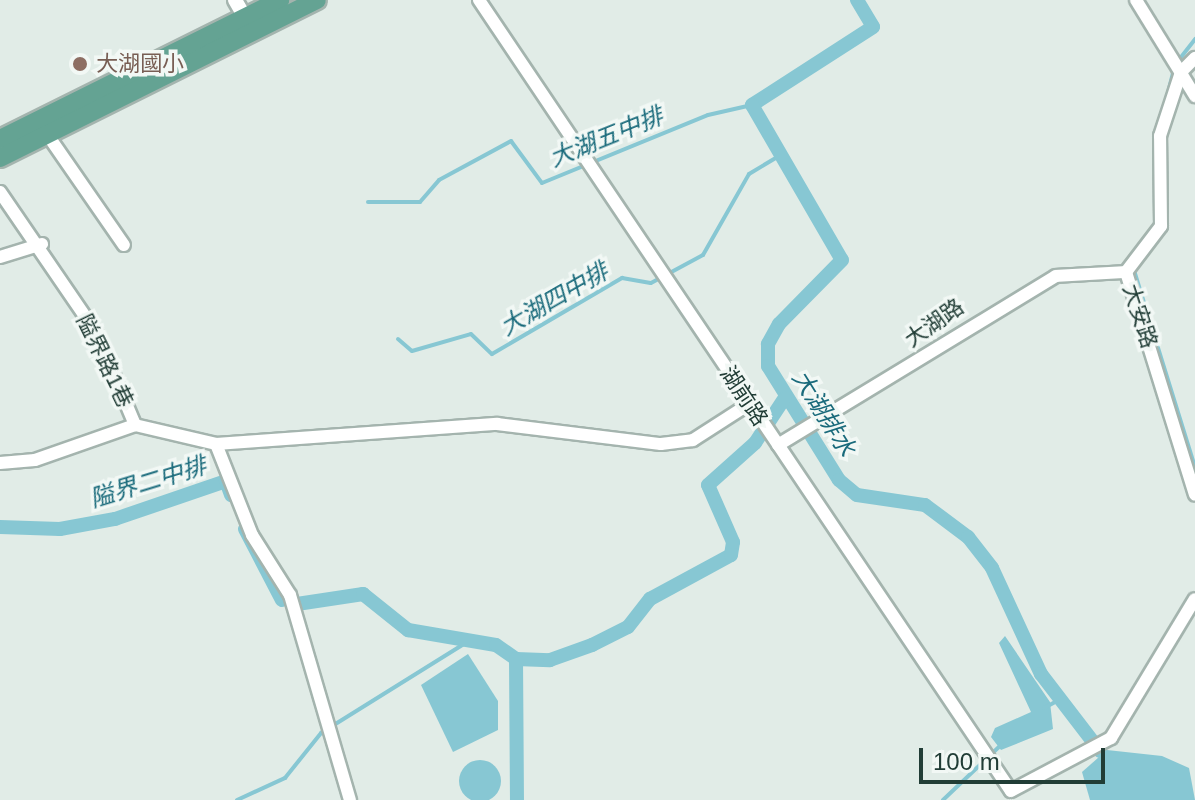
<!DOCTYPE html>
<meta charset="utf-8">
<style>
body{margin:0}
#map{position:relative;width:1195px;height:800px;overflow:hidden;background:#e1ece7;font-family:Arial,"Noto Sans TC",sans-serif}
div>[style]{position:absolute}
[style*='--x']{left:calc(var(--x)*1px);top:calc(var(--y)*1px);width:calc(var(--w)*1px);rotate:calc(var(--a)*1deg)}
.water>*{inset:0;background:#87c7d3}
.round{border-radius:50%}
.stream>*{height:4px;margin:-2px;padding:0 2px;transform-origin:2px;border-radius:2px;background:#87c7d3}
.canal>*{height:14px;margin:-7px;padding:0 7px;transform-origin:7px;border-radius:7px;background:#87c7d3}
.roads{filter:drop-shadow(2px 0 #a4b4ae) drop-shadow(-2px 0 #a4b4ae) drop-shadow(0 2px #a4b4ae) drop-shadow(0 -2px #a4b4ae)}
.minor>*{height:12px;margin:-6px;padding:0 6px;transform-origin:6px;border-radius:6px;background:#fff}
.tertiary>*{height:14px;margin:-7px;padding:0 7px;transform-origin:7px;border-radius:7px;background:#fff}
.primary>*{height:18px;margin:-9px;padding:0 9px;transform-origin:9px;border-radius:9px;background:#64a393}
.dots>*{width:22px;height:22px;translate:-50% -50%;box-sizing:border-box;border:4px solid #f2f8f5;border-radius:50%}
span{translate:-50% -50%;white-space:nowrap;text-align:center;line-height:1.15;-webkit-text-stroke:7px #f2f8f5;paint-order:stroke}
.education-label{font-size:22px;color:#785e54}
.left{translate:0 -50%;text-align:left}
.street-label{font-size:22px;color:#213d36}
.water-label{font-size:24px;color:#196a7b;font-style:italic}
.scale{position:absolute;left:919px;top:748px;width:186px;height:36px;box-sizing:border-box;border:4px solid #213d36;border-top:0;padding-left:10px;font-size:24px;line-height:28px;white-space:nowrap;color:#213d36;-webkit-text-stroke:6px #f2f8f5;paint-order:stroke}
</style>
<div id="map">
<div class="water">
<div style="clip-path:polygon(1005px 636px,1050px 702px,1053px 729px,1001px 750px,991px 737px,995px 728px,1031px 712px,999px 643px)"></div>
<div style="clip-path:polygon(468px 654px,498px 701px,498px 730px,453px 752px,421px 685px)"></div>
<div style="clip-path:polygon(1107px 750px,1162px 756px,1189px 768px,1195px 800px,1090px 800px,1082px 772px)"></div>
<div class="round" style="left:459px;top:760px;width:42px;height:42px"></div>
</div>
<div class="stream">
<div style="--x:1178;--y:61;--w:28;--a:-52"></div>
<div style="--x:1154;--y:148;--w:81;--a:-75.8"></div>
<div style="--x:368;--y:202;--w:52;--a:0"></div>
<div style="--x:420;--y:202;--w:29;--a:-49"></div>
<div style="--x:439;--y:180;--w:82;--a:-28.4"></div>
<div style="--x:511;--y:141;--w:52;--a:53.6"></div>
<div style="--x:542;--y:183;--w:179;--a:-22.3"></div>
<div style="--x:708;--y:115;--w:45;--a:-12.8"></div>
<div style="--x:1133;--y:267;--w:209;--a:72.8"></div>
<div style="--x:398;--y:339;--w:18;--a:41"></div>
<div style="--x:412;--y:351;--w:61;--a:-16.1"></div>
<div style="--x:471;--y:334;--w:29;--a:44"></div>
<div style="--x:492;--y:354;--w:151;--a:-30.3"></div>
<div style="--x:622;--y:278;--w:29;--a:10"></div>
<div style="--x:651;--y:283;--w:59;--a:-28.3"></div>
<div style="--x:703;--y:255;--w:93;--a:-60.4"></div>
<div style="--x:749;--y:174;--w:37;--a:-31"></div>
<div style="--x:1044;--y:708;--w:19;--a:-28"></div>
<div style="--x:237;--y:800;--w:53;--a:-24.6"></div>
<div style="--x:285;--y:778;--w:58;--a:-51.3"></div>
<div style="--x:321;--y:733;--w:174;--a:-31.9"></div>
<div style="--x:943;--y:800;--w:81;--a:-43.5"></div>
</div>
<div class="canal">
<div style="--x:857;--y:0;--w:31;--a:59"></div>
<div style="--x:873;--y:27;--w:144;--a:147.2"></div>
<div style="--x:752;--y:105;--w:179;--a:59.9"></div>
<div style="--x:842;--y:260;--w:90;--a:134.5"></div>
<div style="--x:779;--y:324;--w:23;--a:119"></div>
<div style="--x:768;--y:344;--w:22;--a:90"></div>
<div style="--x:768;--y:366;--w:134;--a:58.1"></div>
<div style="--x:839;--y:480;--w:23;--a:40"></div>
<div style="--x:857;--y:495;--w:69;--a:8.4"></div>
<div style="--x:925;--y:505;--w:54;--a:36.7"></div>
<div style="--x:968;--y:537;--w:39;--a:52"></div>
<div style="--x:992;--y:568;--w:117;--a:65.2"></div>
<div style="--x:1041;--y:674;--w:97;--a:52.5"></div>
<div style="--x:0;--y:527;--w:60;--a:1.9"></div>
<div style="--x:60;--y:529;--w:56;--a:-10.3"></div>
<div style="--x:115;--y:519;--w:117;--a:-18.9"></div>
<div style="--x:226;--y:481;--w:15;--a:70"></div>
<div style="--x:245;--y:529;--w:80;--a:62.5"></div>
<div style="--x:297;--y:604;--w:67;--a:-8.6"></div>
<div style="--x:363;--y:594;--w:58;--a:38.7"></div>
<div style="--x:408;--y:630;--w:89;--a:9.7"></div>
<div style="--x:496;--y:645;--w:24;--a:35"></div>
<div style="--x:516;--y:659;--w:34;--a:2"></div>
<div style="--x:550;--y:660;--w:45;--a:-19.7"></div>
<div style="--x:592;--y:645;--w:40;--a:-26.6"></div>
<div style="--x:628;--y:627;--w:36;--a:-52"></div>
<div style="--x:650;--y:599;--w:92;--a:-28.5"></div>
<div style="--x:731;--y:555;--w:13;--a:-81"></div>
<div style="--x:733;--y:542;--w:62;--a:-113.7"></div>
<div style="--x:708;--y:485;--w:63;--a:-41.8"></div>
<div style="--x:755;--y:443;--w:53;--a:-56.6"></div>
<div style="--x:516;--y:659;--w:141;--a:89.6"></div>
</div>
<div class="roads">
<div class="minor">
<div style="--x:479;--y:0;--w:953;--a:56.08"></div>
<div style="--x:1011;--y:791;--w:113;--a:-27.9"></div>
<div style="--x:1111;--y:738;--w:162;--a:-58.9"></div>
<div style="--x:1136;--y:0;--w:113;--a:58.4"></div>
<div style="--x:47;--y:134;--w:135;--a:55.3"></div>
<div style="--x:0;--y:192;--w:170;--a:55.6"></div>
<div style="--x:96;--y:332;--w:101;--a:67.2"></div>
<div style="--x:135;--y:425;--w:83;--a:13.2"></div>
<div style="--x:216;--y:444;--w:98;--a:68.4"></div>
<div style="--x:252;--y:535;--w:71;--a:57.7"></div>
<div style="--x:290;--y:595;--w:214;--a:73.7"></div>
<div style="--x:0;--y:257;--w:44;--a:-17.2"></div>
<div style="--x:1126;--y:272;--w:58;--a:-52.7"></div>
<div style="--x:1161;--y:226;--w:90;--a:-90.6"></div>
<div style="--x:1160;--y:136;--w:67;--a:-71.8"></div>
<div style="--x:1181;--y:72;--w:20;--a:-45"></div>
<div style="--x:1126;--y:272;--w:233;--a:72.8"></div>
<div style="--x:216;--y:444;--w:282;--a:-4.1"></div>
<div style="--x:497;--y:424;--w:165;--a:7"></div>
<div style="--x:661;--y:444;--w:32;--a:-7"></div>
<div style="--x:693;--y:440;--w:67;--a:-32.7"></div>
<div style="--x:778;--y:445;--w:325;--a:-31.3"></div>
<div style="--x:1056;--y:276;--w:70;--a:-3.3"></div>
<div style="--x:0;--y:463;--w:35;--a:-5"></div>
<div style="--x:35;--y:460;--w:106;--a:-19.3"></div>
</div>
<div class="tertiary">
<div style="--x:235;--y:0;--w:28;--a:60"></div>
</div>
<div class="primary">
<div style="--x:0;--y:139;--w:313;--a:-26.4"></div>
<div style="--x:0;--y:158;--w:354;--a:-26.5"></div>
</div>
</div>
<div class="dots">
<div style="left:80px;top:64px;background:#8d6e63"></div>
</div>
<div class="education-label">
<span class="left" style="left:96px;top:64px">大湖國小</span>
</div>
<div class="street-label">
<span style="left:1140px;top:316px;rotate:72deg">大安路</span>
<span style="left:934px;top:323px;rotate:-35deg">大湖路</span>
<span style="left:105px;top:361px;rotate:64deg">隘界路1巷</span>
<span style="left:744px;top:396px;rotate:56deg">湖前路</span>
</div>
<div class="water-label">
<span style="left:606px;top:137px;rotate:-22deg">大湖五中排</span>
<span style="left:554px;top:299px;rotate:-30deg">大湖四中排</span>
<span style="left:824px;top:413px;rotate:58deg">大湖排水</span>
<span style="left:148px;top:482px;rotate:-17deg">隘界二中排</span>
</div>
<div class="scale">100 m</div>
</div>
